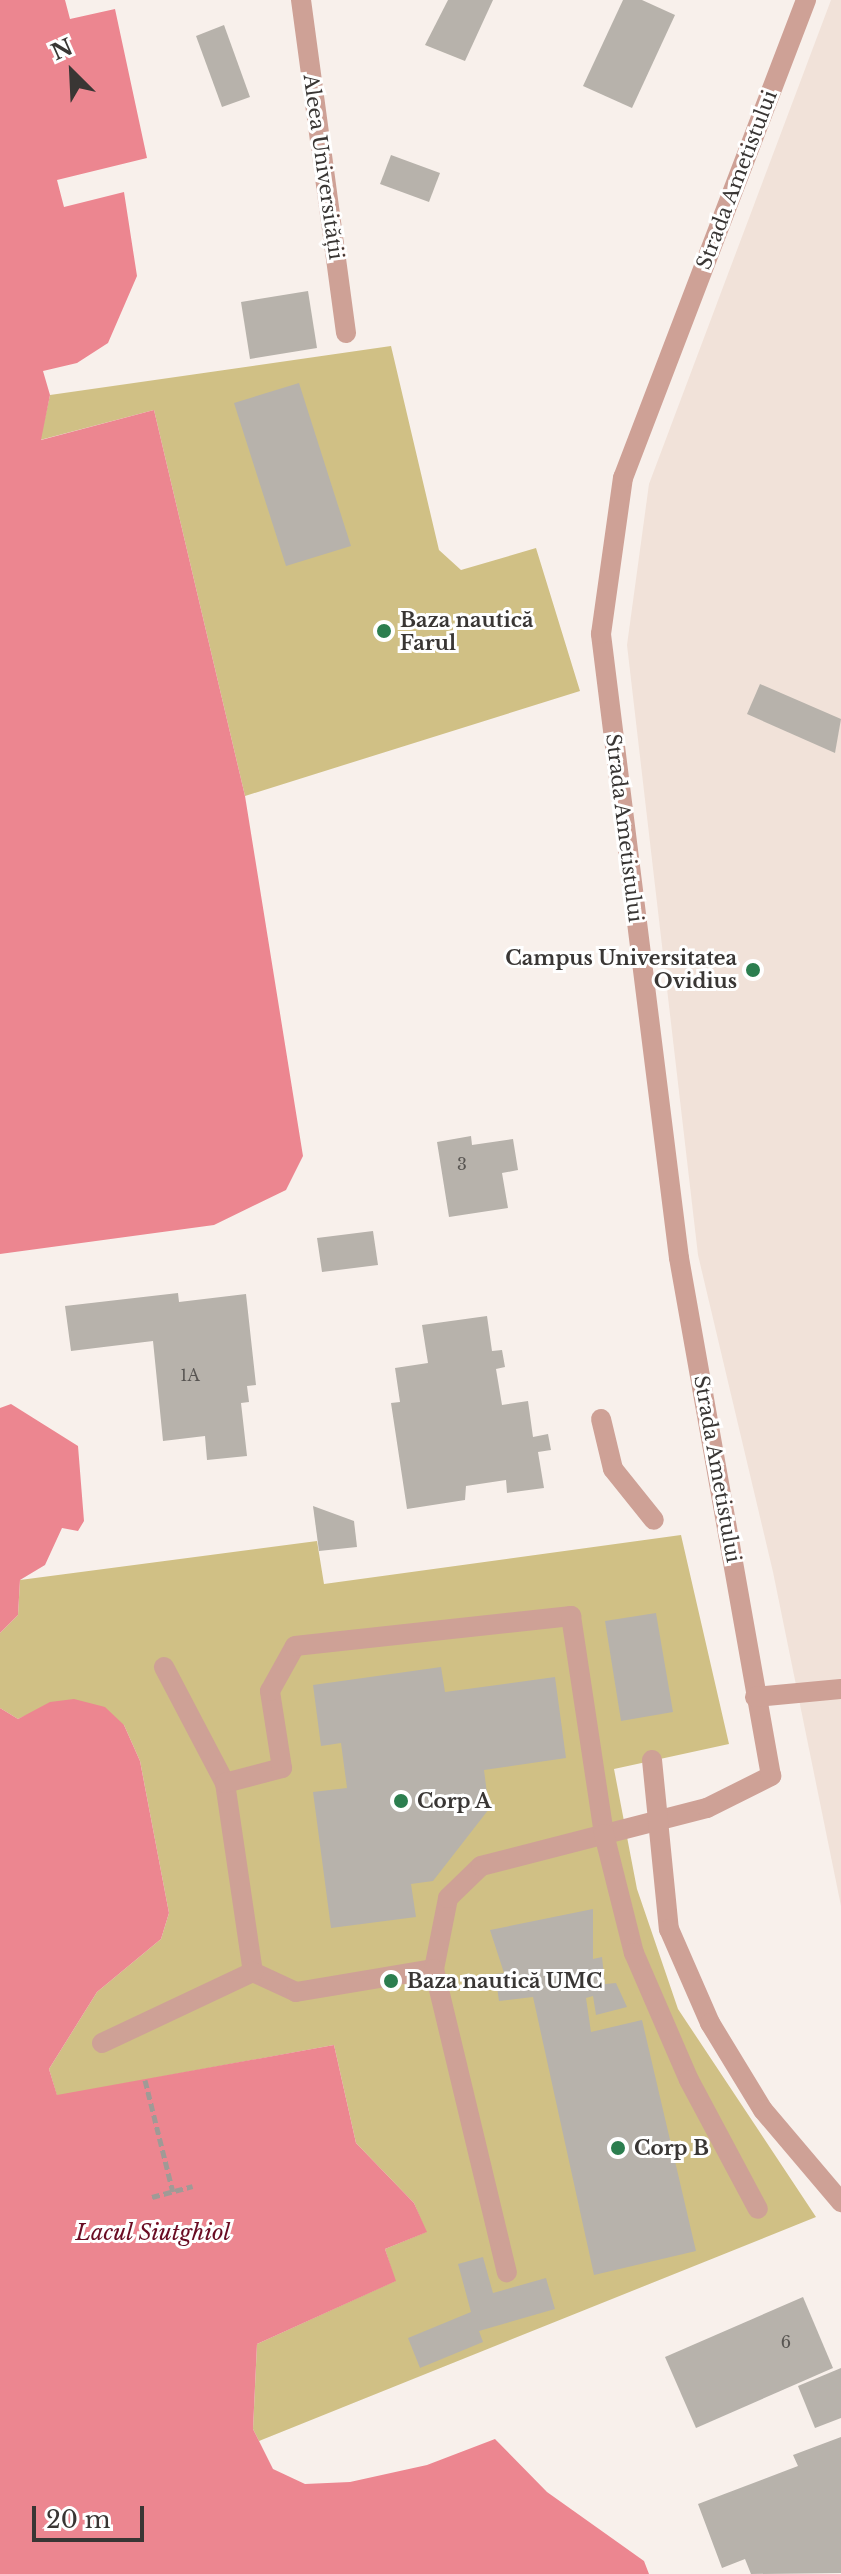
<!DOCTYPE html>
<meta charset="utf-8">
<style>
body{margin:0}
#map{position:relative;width:841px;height:2574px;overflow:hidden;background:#f8f0eb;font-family:"Libre Baskerville",serif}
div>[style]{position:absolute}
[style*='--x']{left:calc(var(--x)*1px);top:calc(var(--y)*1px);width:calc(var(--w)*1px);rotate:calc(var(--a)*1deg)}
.built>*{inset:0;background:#f1e2d9}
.green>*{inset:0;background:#d0c085}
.water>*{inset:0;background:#ec8690}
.building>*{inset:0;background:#b7b2ab}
.path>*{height:5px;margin-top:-2.5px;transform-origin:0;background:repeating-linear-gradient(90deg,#a09a96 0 8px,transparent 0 12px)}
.minor>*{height:20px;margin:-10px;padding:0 10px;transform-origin:10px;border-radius:10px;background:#cea196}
.dots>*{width:22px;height:22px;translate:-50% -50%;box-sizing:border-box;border:4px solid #fff;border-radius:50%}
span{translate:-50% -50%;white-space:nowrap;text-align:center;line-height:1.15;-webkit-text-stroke:6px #fff;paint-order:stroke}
.number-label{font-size:16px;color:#585552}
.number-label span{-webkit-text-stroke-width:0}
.street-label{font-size:20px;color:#393634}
.poi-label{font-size:20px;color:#393634;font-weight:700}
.left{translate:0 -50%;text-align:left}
.right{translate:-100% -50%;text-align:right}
.water-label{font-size:22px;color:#690c23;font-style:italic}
.north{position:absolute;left:32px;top:32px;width:80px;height:80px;-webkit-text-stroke:6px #fff;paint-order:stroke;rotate:336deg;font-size:22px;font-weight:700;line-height:32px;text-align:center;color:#393634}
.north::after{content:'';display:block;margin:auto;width:28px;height:36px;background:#393634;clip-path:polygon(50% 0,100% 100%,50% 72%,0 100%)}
.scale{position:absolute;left:32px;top:2506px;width:112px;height:36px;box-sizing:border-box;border:4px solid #393634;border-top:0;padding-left:10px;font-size:24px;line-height:28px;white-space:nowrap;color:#393634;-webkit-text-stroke:6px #fff;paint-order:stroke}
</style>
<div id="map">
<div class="built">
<div style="clip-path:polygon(831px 0,841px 0,841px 1906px,773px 1572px,698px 1255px,627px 645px,649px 484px)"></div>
</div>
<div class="green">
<div style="clip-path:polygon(391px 346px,439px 550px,461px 570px,536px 548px,580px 691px,245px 796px,154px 410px,40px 440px,50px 395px)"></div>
<div style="clip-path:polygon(681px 1535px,729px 1744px,614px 1769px,637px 1889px,678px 2009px,816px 2217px,259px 2441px,253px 2429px,257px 2344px,395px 2281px,385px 2249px,426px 2232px,414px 2203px,356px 2143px,334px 2045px,57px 2096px,49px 2069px,97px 1992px,161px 1939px,169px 1913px,140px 1761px,124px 1725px,42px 1708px,18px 1719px,0 1708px,0 1633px,18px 1615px,20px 1580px,317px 1541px,324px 1584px)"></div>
</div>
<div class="water">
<div style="clip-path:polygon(0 0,65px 0,70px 19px,115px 9px,147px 158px,57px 180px,64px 207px,124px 192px,137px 276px,108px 343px,77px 363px,43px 371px,50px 395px,41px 440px,154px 410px,245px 796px,303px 1156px,286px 1190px,214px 1225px,0 1254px)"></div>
<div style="clip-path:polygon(11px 1404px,78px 1446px,84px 1521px,78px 1531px,62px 1528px,45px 1565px,20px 1580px,18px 1615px,0 1633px,0 1408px)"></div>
<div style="clip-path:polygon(74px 1699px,105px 1707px,124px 1725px,140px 1761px,169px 1913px,161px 1939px,97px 1992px,49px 2069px,57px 2095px,334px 2045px,356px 2143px,414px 2203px,427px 2232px,385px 2249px,396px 2281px,257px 2344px,253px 2429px,273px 2469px,305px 2484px,350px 2482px,427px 2465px,495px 2439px,547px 2492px,644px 2561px,649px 2574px,0 2574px,0 1708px,18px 1719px,50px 1702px)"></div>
</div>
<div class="building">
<div style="clip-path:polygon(448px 0,493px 0,465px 61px,425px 45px)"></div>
<div style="clip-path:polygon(623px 0,642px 0,675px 15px,632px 108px,583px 86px)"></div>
<div style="clip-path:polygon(224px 25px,250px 97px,222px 107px,196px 36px)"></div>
<div style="clip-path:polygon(391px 155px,440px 173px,429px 202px,380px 184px)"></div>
<div style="clip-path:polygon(308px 291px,317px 348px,250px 359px,241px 302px)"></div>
<div style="clip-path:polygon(299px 383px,351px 546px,286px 566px,234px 403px)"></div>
<div style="clip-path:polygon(760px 684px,841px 719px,835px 753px,747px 714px)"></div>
<div style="clip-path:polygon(471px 1136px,472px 1145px,513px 1139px,518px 1170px,502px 1173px,508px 1208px,449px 1217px,437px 1142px)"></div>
<div style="clip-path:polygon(373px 1231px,378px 1265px,322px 1272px,317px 1238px)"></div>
<div style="clip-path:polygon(178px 1293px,179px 1302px,246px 1294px,256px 1385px,247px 1386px,249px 1402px,241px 1403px,247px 1456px,207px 1460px,205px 1436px,163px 1441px,153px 1341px,71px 1351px,65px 1306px)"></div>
<div style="clip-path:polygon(487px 1316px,492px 1351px,502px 1350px,505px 1367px,496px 1369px,502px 1405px,528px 1401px,533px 1437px,548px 1434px,551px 1450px,538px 1452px,544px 1488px,507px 1493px,506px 1480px,466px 1486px,465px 1500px,407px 1509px,391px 1403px,400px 1402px,395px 1368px,428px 1363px,422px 1325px)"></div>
<div style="clip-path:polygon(313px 1506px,354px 1521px,357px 1547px,319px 1551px)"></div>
<div style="clip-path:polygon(656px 1613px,673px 1712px,621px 1721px,605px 1621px)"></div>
<div style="clip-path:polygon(441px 1667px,445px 1692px,555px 1677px,566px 1758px,484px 1770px,489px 1809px,433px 1881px,411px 1884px,416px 1917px,331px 1928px,313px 1792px,347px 1788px,341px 1743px,321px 1746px,313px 1685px)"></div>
<div style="clip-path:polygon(593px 1909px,593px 1959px,602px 1957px,605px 1984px,616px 1983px,627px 2007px,596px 2015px,593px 1996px,586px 1998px,591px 2032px,642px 2020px,696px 2251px,594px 2275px,533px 1997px,499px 2001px,495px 1974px,504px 1973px,490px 1930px)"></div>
<div style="clip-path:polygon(483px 2257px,493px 2293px,546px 2278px,555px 2309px,479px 2331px,483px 2342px,420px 2368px,408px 2338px,471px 2312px,458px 2264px)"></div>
<div style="clip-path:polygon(803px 2297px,833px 2368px,696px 2428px,665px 2357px)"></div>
<div style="clip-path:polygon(841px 2368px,841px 2418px,815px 2428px,798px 2386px)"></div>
<div style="clip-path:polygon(841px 2437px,841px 2573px,751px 2574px,745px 2559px,722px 2568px,698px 2504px,798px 2466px,793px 2455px)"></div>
</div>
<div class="path">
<div style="--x:145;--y:2080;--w:115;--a:76"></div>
<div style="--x:152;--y:2197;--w:42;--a:-15"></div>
</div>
<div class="minor">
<div style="--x:301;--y:0;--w:336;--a:82.3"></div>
<div style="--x:601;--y:1419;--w:51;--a:76.5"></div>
<div style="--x:613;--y:1469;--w:65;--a:51.2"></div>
<div style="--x:164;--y:1667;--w:131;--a:62.3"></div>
<div style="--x:225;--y:1783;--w:191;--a:81.6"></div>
<div style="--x:253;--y:1972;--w:47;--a:24.9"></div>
<div style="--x:296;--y:1992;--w:140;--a:-9.5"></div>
<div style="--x:434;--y:1969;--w:72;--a:-78.8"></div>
<div style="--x:448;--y:1898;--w:46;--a:-44.1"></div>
<div style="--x:481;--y:1866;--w:233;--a:-14.4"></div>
<div style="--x:707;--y:1808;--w:72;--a:-26.6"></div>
<div style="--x:771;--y:1776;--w:526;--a:-100.07"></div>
<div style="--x:679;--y:1258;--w:629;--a:-97.13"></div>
<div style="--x:601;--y:634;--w:158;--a:-82"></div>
<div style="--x:623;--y:478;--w:512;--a:-69.05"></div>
<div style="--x:755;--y:1697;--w:86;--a:-5.3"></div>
<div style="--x:652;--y:1760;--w:170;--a:84.3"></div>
<div style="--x:669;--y:1929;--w:103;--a:66.4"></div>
<div style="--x:710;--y:2023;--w:102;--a:58.7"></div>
<div style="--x:763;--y:2110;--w:121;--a:49.7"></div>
<div style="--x:225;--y:1783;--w:59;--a:-14.7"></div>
<div style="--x:282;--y:1768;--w:78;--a:-98.9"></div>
<div style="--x:270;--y:1691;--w:51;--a:-60.9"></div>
<div style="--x:295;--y:1646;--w:278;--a:-6.2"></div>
<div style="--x:571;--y:1616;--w:220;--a:81.4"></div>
<div style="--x:604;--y:1834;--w:123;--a:75.9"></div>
<div style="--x:634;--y:1953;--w:138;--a:66.6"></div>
<div style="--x:689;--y:2080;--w:146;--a:61.9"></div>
<div style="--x:434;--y:1969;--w:312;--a:76.5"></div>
<div style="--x:102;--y:2043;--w:167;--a:-25.2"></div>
</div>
<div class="dots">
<div style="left:384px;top:631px;background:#2c7e4f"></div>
<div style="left:753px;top:970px;background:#2c7e4f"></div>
<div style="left:401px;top:1801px;background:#2c7e4f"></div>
<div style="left:391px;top:1981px;background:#2c7e4f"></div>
<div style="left:618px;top:2148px;background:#2c7e4f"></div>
</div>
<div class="number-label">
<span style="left:462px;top:1164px">3</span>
<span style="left:190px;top:1375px">1A</span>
<span style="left:786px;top:2342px">6</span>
</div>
<div class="street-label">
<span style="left:323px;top:167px;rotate:82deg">Aleea Universității</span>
<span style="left:737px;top:180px;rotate:-69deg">Strada Ametistului</span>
<span style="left:624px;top:828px;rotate:83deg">Strada Ametistului</span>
<span style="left:717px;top:1469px;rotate:80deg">Strada Ametistului</span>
</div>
<div class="poi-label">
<span class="left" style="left:400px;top:632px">Baza nautică<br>Farul</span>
<span class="right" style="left:737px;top:970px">Campus Universitatea<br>Ovidius</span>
<span class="left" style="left:417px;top:1801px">Corp A</span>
<span class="left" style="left:407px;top:1981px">Baza nautică UMC</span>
<span class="left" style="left:634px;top:2148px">Corp B</span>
</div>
<div class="water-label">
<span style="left:153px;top:2233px">Lacul Siutghiol</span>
</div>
<div class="north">N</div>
<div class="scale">20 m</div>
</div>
